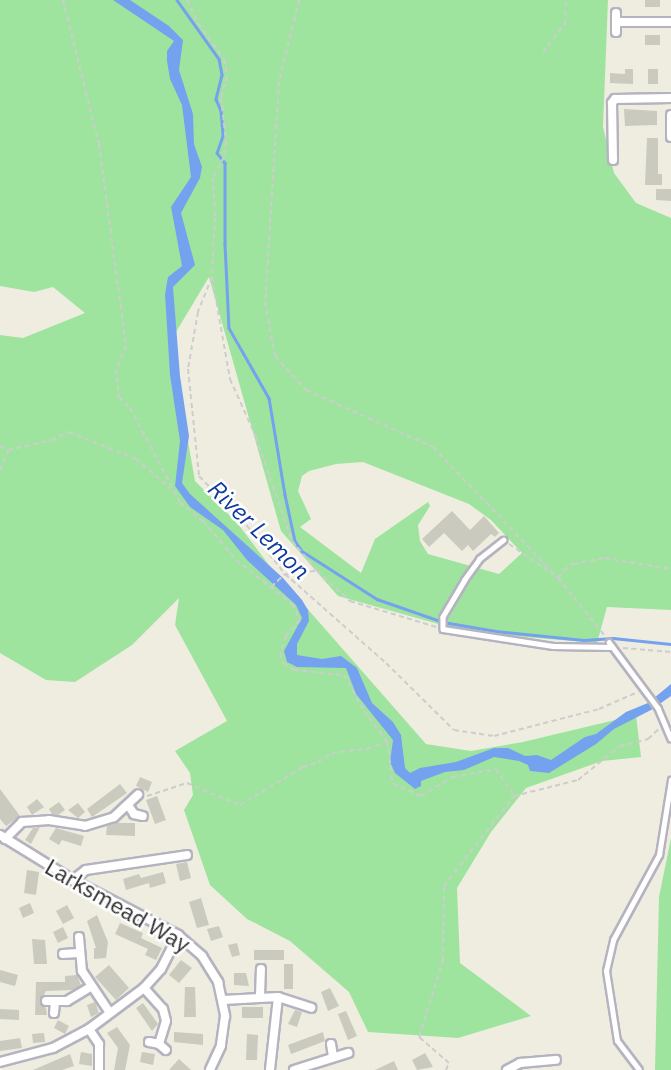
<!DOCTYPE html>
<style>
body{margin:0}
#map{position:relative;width:671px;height:1070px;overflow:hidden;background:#eeede0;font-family:"IBM Plex Sans",sans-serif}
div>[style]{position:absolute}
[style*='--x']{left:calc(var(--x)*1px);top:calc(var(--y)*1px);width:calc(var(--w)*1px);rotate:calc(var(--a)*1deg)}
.green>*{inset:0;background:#9ee49f}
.water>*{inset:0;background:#75a2ee}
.stream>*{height:2.5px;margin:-1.25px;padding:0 1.25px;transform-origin:1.25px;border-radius:1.25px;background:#75a2ee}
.building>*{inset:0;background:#cacabe}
.path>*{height:2px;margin-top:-1px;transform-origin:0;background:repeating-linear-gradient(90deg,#cdcdcd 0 5px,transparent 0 8.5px)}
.roads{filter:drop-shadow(2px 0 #b6b3c0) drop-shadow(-2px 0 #b6b3c0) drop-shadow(0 2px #b6b3c0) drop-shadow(0 -2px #b6b3c0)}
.service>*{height:4.5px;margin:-2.25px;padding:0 2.25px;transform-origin:2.25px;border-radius:2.25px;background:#fff}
.minor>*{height:8px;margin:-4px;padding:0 4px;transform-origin:4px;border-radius:4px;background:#fff}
span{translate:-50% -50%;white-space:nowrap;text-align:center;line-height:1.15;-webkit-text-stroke:5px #fff;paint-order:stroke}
.street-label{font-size:23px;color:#2d2d2d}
.water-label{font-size:24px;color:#0f39a0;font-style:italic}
</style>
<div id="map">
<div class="green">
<div style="clip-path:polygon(evenodd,0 0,608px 0,603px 127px,614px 173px,636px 203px,671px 218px,671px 610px,607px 607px,597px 643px,467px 632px,338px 596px,281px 531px,209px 277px,176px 332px,180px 396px,195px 481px,238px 524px,269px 565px,426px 744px,471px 751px,523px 742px,636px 715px,641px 757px,602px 761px,526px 788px,491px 832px,457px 888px,460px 963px,531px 1016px,458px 1038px,368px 1032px,349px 992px,290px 941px,247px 919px,210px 885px,184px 810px,193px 795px,190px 773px,175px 751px,227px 721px,175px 625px,179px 598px,132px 645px,75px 682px,46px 680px,0 653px,0 335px,23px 338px,85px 313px,53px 287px,34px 292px,0 286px,0 0,363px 462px,469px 504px,491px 520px,522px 553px,499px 574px,428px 554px,420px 541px,418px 525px,430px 506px,428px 502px,375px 539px,361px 573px,300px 527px,311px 519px,298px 491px,302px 476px,309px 471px,336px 464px,363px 462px)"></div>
<div style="clip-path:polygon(671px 838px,671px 1070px,655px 1070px,659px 897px)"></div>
</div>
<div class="water">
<div style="clip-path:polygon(113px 0,130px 0,169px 26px,183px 40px,179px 70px,193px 114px,194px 144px,202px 167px,200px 178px,181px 213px,195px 265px,173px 287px,180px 376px,189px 436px,182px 483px,190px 494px,283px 578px,302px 600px,308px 610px,309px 621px,297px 644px,297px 655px,322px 659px,341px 656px,357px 668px,372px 703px,393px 722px,401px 735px,405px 768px,410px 773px,420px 768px,456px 762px,494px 748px,508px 748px,525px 756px,537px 755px,551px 760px,585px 737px,596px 734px,626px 712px,648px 703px,671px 684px,671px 696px,651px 710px,614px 729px,596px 744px,549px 773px,530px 771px,528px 765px,519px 761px,494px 757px,464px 770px,445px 772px,421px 781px,421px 786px,415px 789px,395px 773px,390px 762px,393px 740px,356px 694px,346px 668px,297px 667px,287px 662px,284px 651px,302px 618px,296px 605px,247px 560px,223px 530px,190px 507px,175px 486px,180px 441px,170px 375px,165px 294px,168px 277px,182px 266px,171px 207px,191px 177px,182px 105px,170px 79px,167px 61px,167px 51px,174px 41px)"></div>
</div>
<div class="stream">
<div style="--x:177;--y:0;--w:72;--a:54.6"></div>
<div style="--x:219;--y:59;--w:16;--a:79"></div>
<div style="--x:222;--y:75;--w:25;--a:104"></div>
<div style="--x:216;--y:99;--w:13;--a:67"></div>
<div style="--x:221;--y:111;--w:25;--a:85"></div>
<div style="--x:223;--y:136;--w:18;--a:109"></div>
<div style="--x:217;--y:153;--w:13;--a:51"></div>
<div style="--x:225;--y:163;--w:81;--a:90"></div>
<div style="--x:225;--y:244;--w:84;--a:87.3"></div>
<div style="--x:229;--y:328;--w:81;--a:60.3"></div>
<div style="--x:269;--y:398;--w:98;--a:80.6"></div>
<div style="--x:285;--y:495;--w:47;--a:77.7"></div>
<div style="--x:295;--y:541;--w:12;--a:55"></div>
<div style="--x:302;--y:551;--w:89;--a:32.6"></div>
<div style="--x:377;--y:599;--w:70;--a:19.2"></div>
<div style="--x:443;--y:622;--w:53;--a:9.8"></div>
<div style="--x:495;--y:631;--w:89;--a:5.8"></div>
<div style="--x:584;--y:640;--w:29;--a:-4"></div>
<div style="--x:613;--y:638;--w:58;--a:5.9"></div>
</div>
<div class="building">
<div style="clip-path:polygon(645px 0,660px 0,660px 7px,645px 7px)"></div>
<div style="clip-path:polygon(645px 35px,660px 35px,660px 45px,645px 45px)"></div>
<div style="clip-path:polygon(625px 69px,633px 69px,633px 84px,610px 83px,610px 73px,625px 74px)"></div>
<div style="clip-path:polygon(648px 69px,658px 69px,658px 84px,648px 84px)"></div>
<div style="clip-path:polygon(624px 109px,657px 111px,657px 125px,625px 126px)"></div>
<div style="clip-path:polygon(647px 138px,658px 138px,658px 174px,662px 174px,662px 185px,645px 185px)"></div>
<div style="clip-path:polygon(656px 189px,671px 189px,671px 201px,656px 200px)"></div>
<div style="clip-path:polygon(452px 511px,470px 530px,484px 516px,499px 533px,495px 537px,491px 534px,473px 551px,468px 545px,462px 551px,444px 533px,429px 547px,422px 539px)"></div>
<div style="clip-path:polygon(140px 777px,152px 782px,148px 792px,136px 786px)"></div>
<div style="clip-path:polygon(120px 784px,127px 793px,92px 817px,87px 809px)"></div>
<div style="clip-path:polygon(0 789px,20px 816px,6px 826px,0 819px)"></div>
<div style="clip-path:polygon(157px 796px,166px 820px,155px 824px,146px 800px)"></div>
<div style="clip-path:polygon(37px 799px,44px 807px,32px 815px,27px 807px)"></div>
<div style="clip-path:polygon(59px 802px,65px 810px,58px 815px,52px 814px,49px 809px)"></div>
<div style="clip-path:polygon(78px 803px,85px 812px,78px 818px,68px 810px)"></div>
<div style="clip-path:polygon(116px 823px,135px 823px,135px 836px,106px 835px,107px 826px)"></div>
<div style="clip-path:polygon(40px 827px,31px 844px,25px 840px,33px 828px)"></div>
<div style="clip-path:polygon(56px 828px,84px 836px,81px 846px,62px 840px,59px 845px,49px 839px)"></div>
<div style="clip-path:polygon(187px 862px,191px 878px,180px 881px,176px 864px)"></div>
<div style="clip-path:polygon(27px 870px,39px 872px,36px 895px,24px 893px)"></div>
<div style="clip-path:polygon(163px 872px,166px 883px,150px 888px,149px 883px,126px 890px,123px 879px,139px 874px,141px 878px)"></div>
<div style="clip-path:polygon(201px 898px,209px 925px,197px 928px,189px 902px)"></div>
<div style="clip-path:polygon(30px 903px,34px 913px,23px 918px,19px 908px)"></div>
<div style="clip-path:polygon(67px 905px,74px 918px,63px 924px,56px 911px)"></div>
<div style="clip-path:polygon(97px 915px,108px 942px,106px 958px,94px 959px,94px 948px,96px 948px,87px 921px)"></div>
<div style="clip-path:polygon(120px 923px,143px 933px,141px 938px,162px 948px,156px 960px,145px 955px,148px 949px,115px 934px)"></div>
<div style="clip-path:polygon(219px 926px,223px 937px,211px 941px,207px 929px)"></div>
<div style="clip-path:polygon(63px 927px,68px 938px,58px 943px,53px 932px)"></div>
<div style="clip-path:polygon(32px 939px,45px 940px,47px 964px,34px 964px)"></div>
<div style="clip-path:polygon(237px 943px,240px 955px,232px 957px,228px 945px)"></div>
<div style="clip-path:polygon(254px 950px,284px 950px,284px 960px,254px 960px)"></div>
<div style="clip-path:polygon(181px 960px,192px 968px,179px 983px,169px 975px)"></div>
<div style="clip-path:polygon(284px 964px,293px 964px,293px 989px,284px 989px)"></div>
<div style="clip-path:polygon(109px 965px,129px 988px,116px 1000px,95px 977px)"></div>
<div style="clip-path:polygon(0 970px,18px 975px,15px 986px,0 982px)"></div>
<div style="clip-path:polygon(234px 973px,246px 973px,249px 986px,234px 985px)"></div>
<div style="clip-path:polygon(77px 975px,81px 985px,73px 990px,46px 991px,40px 1002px,46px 1008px,47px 1015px,35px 1015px,36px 982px,65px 982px,65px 976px)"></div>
<div style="clip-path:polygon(185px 987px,195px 987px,196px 1017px,184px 1017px)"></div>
<div style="clip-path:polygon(330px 988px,339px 1006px,328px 1011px,321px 992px)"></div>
<div style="clip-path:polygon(95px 1002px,99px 1013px,91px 1017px,87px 1005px)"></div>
<div style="clip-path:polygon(143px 1003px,158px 1024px,152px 1031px,136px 1008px)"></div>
<div style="clip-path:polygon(242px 1007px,263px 1007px,263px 1018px,242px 1018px)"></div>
<div style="clip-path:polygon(0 1009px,19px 1010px,19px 1020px,0 1019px)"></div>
<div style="clip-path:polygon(295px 1010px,302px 1012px,297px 1027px,288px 1024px)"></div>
<div style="clip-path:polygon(346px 1011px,357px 1036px,348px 1040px,338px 1014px)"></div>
<div style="clip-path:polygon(58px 1020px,69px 1026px,65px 1034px,54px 1028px)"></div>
<div style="clip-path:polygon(117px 1027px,130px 1045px,125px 1070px,114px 1070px,118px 1048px,107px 1033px)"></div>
<div style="clip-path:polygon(174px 1032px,203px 1034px,203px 1045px,174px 1042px)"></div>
<div style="clip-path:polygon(323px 1032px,325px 1041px,291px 1054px,288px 1045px)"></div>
<div style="clip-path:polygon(44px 1033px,45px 1042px,33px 1043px,32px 1034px)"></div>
<div style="clip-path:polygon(247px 1034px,258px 1035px,257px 1060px,246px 1060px)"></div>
<div style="clip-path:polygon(20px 1038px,22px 1048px,0 1051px,0 1041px)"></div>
<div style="clip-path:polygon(81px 1052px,92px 1054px,92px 1066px,79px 1064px)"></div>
<div style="clip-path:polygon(142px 1052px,155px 1054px,153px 1065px,140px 1062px)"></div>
<div style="clip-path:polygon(425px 1053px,433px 1067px,417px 1070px,412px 1060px)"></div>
<div style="clip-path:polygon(70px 1054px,74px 1066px,62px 1070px,33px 1070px)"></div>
<div style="clip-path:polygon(179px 1059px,191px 1070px,169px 1070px)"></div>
<div style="clip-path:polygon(394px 1061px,398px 1070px,375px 1070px)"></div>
</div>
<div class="path">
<div style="--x:63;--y:0;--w:148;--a:76"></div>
<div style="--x:99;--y:144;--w:204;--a:82.4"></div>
<div style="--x:126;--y:346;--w:25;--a:113"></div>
<div style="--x:116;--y:369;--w:28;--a:84"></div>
<div style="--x:119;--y:397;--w:16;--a:45"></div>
<div style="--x:130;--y:408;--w:106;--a:62"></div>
<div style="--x:180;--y:502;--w:30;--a:40"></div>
<div style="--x:203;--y:521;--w:51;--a:49.8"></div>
<div style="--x:236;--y:560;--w:71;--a:38.2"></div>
<div style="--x:292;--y:604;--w:18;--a:63"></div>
<div style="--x:300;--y:620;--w:21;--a:131"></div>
<div style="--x:286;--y:636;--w:18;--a:109"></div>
<div style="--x:280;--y:653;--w:10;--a:73"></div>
<div style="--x:283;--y:663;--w:13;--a:32"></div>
<div style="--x:294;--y:670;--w:50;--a:5.7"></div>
<div style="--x:344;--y:675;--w:41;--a:60.9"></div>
<div style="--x:364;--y:711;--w:38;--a:53"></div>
<div style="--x:387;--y:741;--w:43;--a:82.1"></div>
<div style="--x:393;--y:784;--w:30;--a:23"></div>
<div style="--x:421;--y:796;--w:37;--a:-31"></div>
<div style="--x:453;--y:777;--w:44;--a:-10.5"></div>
<div style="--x:496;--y:769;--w:32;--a:56"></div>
<div style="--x:187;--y:0;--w:25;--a:64"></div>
<div style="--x:198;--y:23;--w:44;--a:54.2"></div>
<div style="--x:224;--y:59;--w:17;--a:80"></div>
<div style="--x:227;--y:76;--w:23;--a:105"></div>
<div style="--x:221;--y:98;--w:43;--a:83.4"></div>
<div style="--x:226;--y:141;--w:16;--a:97"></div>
<div style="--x:224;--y:157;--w:23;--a:119"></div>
<div style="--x:213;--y:177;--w:40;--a:87.1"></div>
<div style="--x:215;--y:217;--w:60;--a:92.9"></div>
<div style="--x:212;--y:277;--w:104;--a:80"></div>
<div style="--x:230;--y:379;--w:64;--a:65.9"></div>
<div style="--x:256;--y:437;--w:110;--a:70.9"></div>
<div style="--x:292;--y:541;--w:39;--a:50"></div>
<div style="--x:317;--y:571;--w:45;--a:42.3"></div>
<div style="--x:350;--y:601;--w:90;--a:16.8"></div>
<div style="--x:299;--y:0;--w:84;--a:103.7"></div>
<div style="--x:279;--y:82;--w:220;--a:93.6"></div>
<div style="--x:265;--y:302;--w:55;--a:79.5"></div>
<div style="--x:275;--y:356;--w:46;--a:47.6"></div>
<div style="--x:306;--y:390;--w:139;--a:24.2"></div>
<div style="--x:433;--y:447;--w:181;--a:46.3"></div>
<div style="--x:558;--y:578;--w:10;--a:-53"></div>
<div style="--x:564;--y:570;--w:11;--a:-34"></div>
<div style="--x:573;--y:564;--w:33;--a:-11"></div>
<div style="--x:605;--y:558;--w:67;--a:9.5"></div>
<div style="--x:543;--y:52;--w:36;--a:-52"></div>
<div style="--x:565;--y:24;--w:24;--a:-88"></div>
<div style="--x:212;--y:277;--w:38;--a:112"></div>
<div style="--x:198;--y:312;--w:58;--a:100"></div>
<div style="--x:188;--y:369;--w:108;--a:84.1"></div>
<div style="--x:199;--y:476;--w:71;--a:46.1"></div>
<div style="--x:248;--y:527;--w:60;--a:51.8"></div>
<div style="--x:285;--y:574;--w:135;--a:41.4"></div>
<div style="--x:386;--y:663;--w:95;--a:44.6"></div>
<div style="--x:454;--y:730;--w:40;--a:8.5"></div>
<div style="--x:494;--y:736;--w:108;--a:-14.4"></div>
<div style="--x:599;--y:709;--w:43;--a:-23.6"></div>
<div style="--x:0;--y:446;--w:9;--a:27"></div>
<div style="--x:8;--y:450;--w:44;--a:-13.1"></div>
<div style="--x:51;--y:440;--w:20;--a:-24"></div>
<div style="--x:69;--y:432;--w:72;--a:21.9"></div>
<div style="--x:136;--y:459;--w:45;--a:40.5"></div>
<div style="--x:0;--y:470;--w:21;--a:-67"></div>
<div style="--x:509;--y:544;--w:53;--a:34.3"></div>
<div style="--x:558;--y:578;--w:75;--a:51"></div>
<div style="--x:271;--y:587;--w:19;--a:-43"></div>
<div style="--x:285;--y:574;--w:31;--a:-6"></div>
<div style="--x:623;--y:648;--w:48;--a:4.8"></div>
<div style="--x:147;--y:796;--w:42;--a:-18"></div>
<div style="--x:187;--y:783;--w:57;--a:22.5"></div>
<div style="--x:240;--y:805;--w:74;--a:-31.1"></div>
<div style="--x:303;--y:767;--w:16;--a:-18"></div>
<div style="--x:318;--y:762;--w:17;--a:-33"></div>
<div style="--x:332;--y:753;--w:35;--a:-7"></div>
<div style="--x:367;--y:749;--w:19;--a:-21"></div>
<div style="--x:446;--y:1070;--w:8;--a:-67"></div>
<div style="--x:449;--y:1063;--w:40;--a:-139"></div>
<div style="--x:419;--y:1037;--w:81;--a:-72.7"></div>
<div style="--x:443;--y:960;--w:74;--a:-89.2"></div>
<div style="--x:444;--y:886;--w:114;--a:-52.1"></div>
<div style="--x:514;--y:796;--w:66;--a:-14"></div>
<div style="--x:578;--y:780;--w:54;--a:-39"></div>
<div style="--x:620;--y:746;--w:29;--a:-14"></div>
<div style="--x:648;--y:739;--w:16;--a:-43"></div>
</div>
<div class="roads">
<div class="service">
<div style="--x:504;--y:540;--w:31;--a:142"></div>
<div style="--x:480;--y:559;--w:26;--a:126"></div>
<div style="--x:465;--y:580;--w:43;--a:120.7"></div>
<div style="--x:443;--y:617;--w:12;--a:90"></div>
<div style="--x:443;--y:629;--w:111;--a:8.8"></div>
<div style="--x:553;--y:646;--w:59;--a:1"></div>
<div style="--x:609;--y:642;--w:82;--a:53.4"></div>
<div style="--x:658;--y:708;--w:33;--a:67"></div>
<div style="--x:639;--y:1070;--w:36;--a:-127"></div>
<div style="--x:617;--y:1041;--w:71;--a:-98.9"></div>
<div style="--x:606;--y:971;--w:32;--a:-77"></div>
<div style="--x:613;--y:940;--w:97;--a:-61.6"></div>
<div style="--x:659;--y:855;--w:76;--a:-80.9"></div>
</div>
<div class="minor">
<div style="--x:616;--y:13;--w:19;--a:90"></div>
<div style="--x:617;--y:22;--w:54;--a:0"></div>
<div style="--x:671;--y:115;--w:22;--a:90"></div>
<div style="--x:613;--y:160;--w:57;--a:-91"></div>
<div style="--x:612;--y:103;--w:5;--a:-53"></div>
<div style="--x:615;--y:99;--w:56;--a:-1"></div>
<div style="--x:128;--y:805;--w:11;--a:56"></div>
<div style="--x:134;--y:814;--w:9;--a:13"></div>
<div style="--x:0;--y:835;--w:86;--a:31.7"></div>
<div style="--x:73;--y:880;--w:119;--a:27.6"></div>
<div style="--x:178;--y:935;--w:32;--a:41"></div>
<div style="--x:202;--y:956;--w:31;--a:58"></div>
<div style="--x:218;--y:982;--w:35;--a:78"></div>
<div style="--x:225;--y:1016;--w:30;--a:98"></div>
<div style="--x:221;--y:1046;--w:26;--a:115"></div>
<div style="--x:5;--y:839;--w:24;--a:-45"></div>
<div style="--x:22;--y:822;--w:27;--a:-4"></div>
<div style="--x:49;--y:820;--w:36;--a:9"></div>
<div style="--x:85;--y:826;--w:30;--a:-17"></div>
<div style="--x:114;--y:817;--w:33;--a:-43"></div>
<div style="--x:73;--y:880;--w:16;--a:-38"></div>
<div style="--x:86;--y:870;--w:102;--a:-8.4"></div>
<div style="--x:79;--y:937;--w:34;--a:85"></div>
<div style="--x:82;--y:971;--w:50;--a:56.3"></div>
<div style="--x:63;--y:954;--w:15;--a:-4"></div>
<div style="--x:144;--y:988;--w:28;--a:48"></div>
<div style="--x:163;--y:1009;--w:12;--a:76"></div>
<div style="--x:166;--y:1021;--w:24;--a:107"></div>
<div style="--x:260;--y:996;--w:27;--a:-88"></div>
<div style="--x:278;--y:997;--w:35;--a:18"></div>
<div style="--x:223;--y:1000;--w:55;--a:-3.1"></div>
<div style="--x:278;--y:997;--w:73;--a:96.3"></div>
<div style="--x:46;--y:1001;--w:21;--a:0"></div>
<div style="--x:67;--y:1001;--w:27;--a:-31"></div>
<div style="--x:54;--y:1013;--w:12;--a:-85"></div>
<div style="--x:89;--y:1029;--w:18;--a:56"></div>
<div style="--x:99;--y:1044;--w:26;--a:90"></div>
<div style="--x:149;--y:1042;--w:10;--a:11"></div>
<div style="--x:159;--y:1044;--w:9;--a:41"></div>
<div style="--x:331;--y:1044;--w:12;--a:81"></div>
<div style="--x:0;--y:1062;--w:55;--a:-14.8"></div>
<div style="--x:53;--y:1048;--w:41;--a:-27.8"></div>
<div style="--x:89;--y:1029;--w:69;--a:-36.7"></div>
<div style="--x:144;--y:988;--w:25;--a:-48"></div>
<div style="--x:161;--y:969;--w:38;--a:-63"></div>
<div style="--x:294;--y:1070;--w:57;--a:-17.5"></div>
<div style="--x:507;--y:1070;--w:15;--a:-28"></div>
<div style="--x:520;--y:1063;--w:36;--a:-5"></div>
</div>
</div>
<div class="street-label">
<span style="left:118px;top:905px;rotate:30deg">Larksmead Way</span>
</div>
<div class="water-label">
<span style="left:259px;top:530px;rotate:44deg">River Lemon</span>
</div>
</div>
